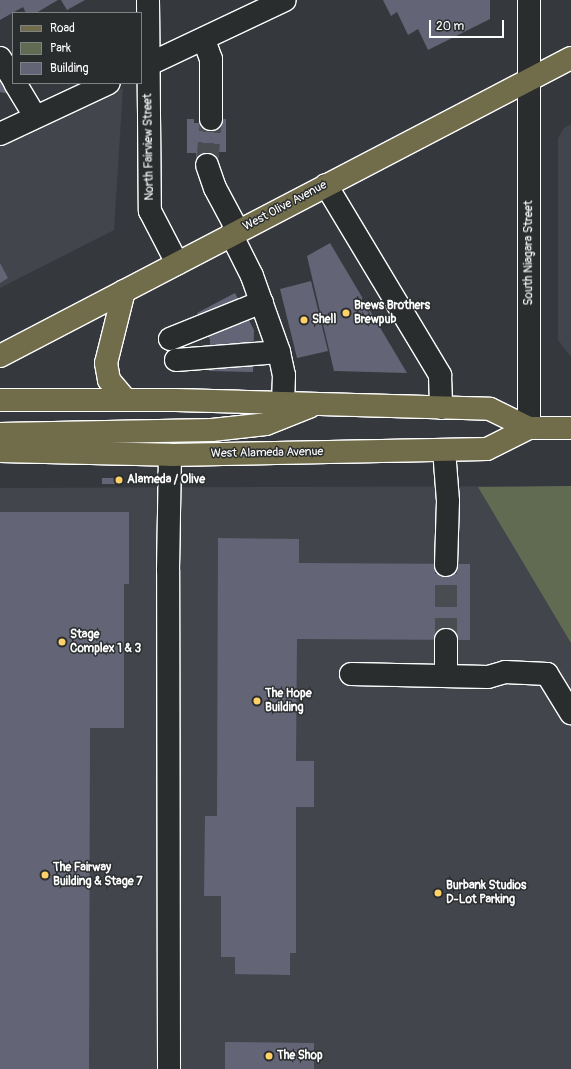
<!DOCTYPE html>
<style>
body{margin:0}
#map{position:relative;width:571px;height:1069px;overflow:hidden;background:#35383c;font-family:Pangolin,sans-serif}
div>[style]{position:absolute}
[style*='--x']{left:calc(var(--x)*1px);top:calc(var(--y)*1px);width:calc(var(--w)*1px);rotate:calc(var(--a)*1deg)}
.built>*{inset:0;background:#43454d}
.green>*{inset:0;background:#616b52}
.building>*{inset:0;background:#636476}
.minor-tunnel>*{height:22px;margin-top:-11px;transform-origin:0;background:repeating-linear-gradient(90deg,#494c50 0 22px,transparent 0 33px)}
.roads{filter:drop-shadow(1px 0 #fff) drop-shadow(-1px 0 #fff) drop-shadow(0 1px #fff) drop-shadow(0 -1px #fff)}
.minor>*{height:22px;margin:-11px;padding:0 11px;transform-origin:11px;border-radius:11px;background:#2a2d2e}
.major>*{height:22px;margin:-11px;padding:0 11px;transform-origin:11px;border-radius:11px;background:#716d4b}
.dots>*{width:11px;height:11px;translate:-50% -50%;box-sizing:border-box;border:2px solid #2a2d2e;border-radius:50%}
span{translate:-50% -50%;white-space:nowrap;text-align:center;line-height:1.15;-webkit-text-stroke:3px #2a2d2e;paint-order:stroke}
.street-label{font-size:12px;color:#fff}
.poi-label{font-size:12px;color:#fff;font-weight:700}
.left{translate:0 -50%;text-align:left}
.legend{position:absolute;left:12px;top:12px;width:130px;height:72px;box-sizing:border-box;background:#2a2d2e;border:1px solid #7f8182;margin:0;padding:5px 7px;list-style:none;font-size:12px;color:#fff}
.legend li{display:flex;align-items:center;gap:8px;height:20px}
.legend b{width:20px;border:1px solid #7f8182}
.scale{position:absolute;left:429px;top:20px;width:75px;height:18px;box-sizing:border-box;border:2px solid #fff;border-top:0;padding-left:5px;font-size:12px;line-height:14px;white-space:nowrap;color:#fff;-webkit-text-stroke:3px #2a2d2e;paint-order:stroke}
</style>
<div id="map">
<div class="built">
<div style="clip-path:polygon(123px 88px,114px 230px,0 288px,0 146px)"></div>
<div style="clip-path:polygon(571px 124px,571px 357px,558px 340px,558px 138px,564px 128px)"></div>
<div style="clip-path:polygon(571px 486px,571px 1069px,0 1069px,0 488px)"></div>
</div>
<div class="green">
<div style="clip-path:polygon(571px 486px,571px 643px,478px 487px)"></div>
</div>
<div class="building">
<div style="clip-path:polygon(0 0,58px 0,36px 13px,26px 13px,23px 7px,0 20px)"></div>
<div style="clip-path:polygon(61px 0,85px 0,67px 10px)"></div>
<div style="clip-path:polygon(383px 0,490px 0,490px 19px,428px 50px,418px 29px,408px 35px,397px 12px,391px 16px)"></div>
<div style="clip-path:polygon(0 77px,9px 94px,0 92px)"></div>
<div style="clip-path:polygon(187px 119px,194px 119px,194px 123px,219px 123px,218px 119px,226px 119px,226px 152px,219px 152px,219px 157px,196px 158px,196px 153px,187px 153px)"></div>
<div style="clip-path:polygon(330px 243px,407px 373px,334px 371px,307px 256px)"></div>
<div style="clip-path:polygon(0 263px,8px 278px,0 283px)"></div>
<div style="clip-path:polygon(311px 281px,328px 351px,297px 358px,280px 289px)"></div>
<div style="clip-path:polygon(235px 293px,254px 330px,253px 372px,209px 371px,210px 340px,197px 313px)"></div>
<div style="clip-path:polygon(102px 478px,116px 478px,116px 484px,102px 484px)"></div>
<div style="clip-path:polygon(0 512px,129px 512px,129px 584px,124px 584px,124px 728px,90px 728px,89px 1069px,0 1069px)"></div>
<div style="clip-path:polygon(218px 538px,299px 539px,299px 563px,470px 564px,470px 640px,297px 639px,296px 761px,314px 761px,314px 807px,296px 807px,296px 953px,290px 953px,290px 975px,235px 974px,235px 957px,221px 957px,221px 896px,204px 896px,205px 816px,217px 816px)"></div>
<div style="clip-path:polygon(225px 1042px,314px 1043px,314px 1069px,225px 1069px)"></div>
</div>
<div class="minor-tunnel">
<div style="--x:207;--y:165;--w:46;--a:-85"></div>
<div style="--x:446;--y:640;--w:75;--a:-90"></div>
</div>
<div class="roads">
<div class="minor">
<div style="--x:148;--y:0;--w:211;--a:89.5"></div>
<div style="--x:150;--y:211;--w:59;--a:62.6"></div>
<div style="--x:529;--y:0;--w:428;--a:90"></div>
<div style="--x:204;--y:40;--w:20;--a:70"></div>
<div style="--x:211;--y:59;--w:60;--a:90"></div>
<div style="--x:0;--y:58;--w:25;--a:58"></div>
<div style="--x:141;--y:68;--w:159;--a:-25.3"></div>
<div style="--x:15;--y:83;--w:39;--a:59"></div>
<div style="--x:0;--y:134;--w:120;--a:-25.1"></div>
<div style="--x:207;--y:165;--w:24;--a:71"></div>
<div style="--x:215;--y:188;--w:49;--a:61.9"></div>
<div style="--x:326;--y:185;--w:222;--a:59"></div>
<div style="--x:440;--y:375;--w:33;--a:88"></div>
<div style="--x:231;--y:234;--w:47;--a:63.4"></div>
<div style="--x:252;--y:276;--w:81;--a:70.4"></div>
<div style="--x:279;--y:352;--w:24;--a:78"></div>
<div style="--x:284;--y:375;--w:28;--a:92"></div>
<div style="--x:170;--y:339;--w:99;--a:-21.9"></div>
<div style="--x:176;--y:360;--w:103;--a:-4.4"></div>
<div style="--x:444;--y:450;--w:51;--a:85.5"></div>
<div style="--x:448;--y:501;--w:64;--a:91.8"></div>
<div style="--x:446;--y:640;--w:36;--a:90"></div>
<div style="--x:351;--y:674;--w:137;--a:1.3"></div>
<div style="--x:488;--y:677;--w:18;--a:-16"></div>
<div style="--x:505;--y:672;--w:42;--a:2.7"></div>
<div style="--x:547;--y:674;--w:46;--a:58.4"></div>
<div style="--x:169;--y:1069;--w:499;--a:-90.1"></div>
<div style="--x:168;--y:570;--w:115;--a:-89"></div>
</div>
<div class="major">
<div style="--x:124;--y:291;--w:74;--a:104"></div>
<div style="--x:106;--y:363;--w:17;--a:80"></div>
<div style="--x:109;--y:380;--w:25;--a:50"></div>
<div style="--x:0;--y:356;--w:644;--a:-27.56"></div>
<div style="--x:0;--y:400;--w:176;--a:0"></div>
<div style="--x:176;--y:400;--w:314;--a:1.6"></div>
<div style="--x:490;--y:409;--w:43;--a:26"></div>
<div style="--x:529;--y:428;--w:42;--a:0"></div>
<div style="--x:0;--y:434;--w:212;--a:-1.1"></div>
<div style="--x:212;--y:430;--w:54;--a:-6.3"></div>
<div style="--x:266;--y:424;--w:48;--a:-21.8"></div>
<div style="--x:0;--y:451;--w:170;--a:1.3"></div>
<div style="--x:170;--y:455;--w:317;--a:-1.1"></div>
<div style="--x:487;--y:449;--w:47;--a:-26.6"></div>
</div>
</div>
<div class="dots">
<div style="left:346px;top:313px;background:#ffd166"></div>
<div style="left:304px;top:320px;background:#ffd166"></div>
<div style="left:119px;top:480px;background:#ffd166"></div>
<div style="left:62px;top:642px;background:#ffd166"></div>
<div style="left:257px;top:701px;background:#ffd166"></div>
<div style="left:45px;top:875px;background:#ffd166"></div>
<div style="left:438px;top:893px;background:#ffd166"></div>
<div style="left:269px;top:1056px;background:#ffd166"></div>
</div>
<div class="street-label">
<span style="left:149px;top:147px;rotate:-91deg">North Fairview Street</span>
<span style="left:285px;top:206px;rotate:-28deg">West Olive Avenue</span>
<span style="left:529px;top:253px;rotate:-90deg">South Niagara Street</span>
<span style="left:267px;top:453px;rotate:-1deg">West Alameda Avenue</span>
</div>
<div class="poi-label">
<span class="left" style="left:354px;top:313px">Brews Brothers<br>Brewpub</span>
<span class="left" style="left:312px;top:320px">Shell</span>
<span class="left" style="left:127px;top:480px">Alameda / Olive</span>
<span class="left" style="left:70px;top:642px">Stage<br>Complex 1 &amp; 3</span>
<span class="left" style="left:265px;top:701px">The Hope<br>Building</span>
<span class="left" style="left:53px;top:875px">The Fairway<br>Building &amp; Stage 7</span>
<span class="left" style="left:446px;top:893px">Burbank Studios<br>D-Lot Parking</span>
<span class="left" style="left:277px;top:1056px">The Shop</span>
</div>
<ul class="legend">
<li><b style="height:5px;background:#716d4b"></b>Road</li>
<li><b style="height:11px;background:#616b52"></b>Park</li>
<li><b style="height:11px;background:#636476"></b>Building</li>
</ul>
<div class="scale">20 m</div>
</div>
